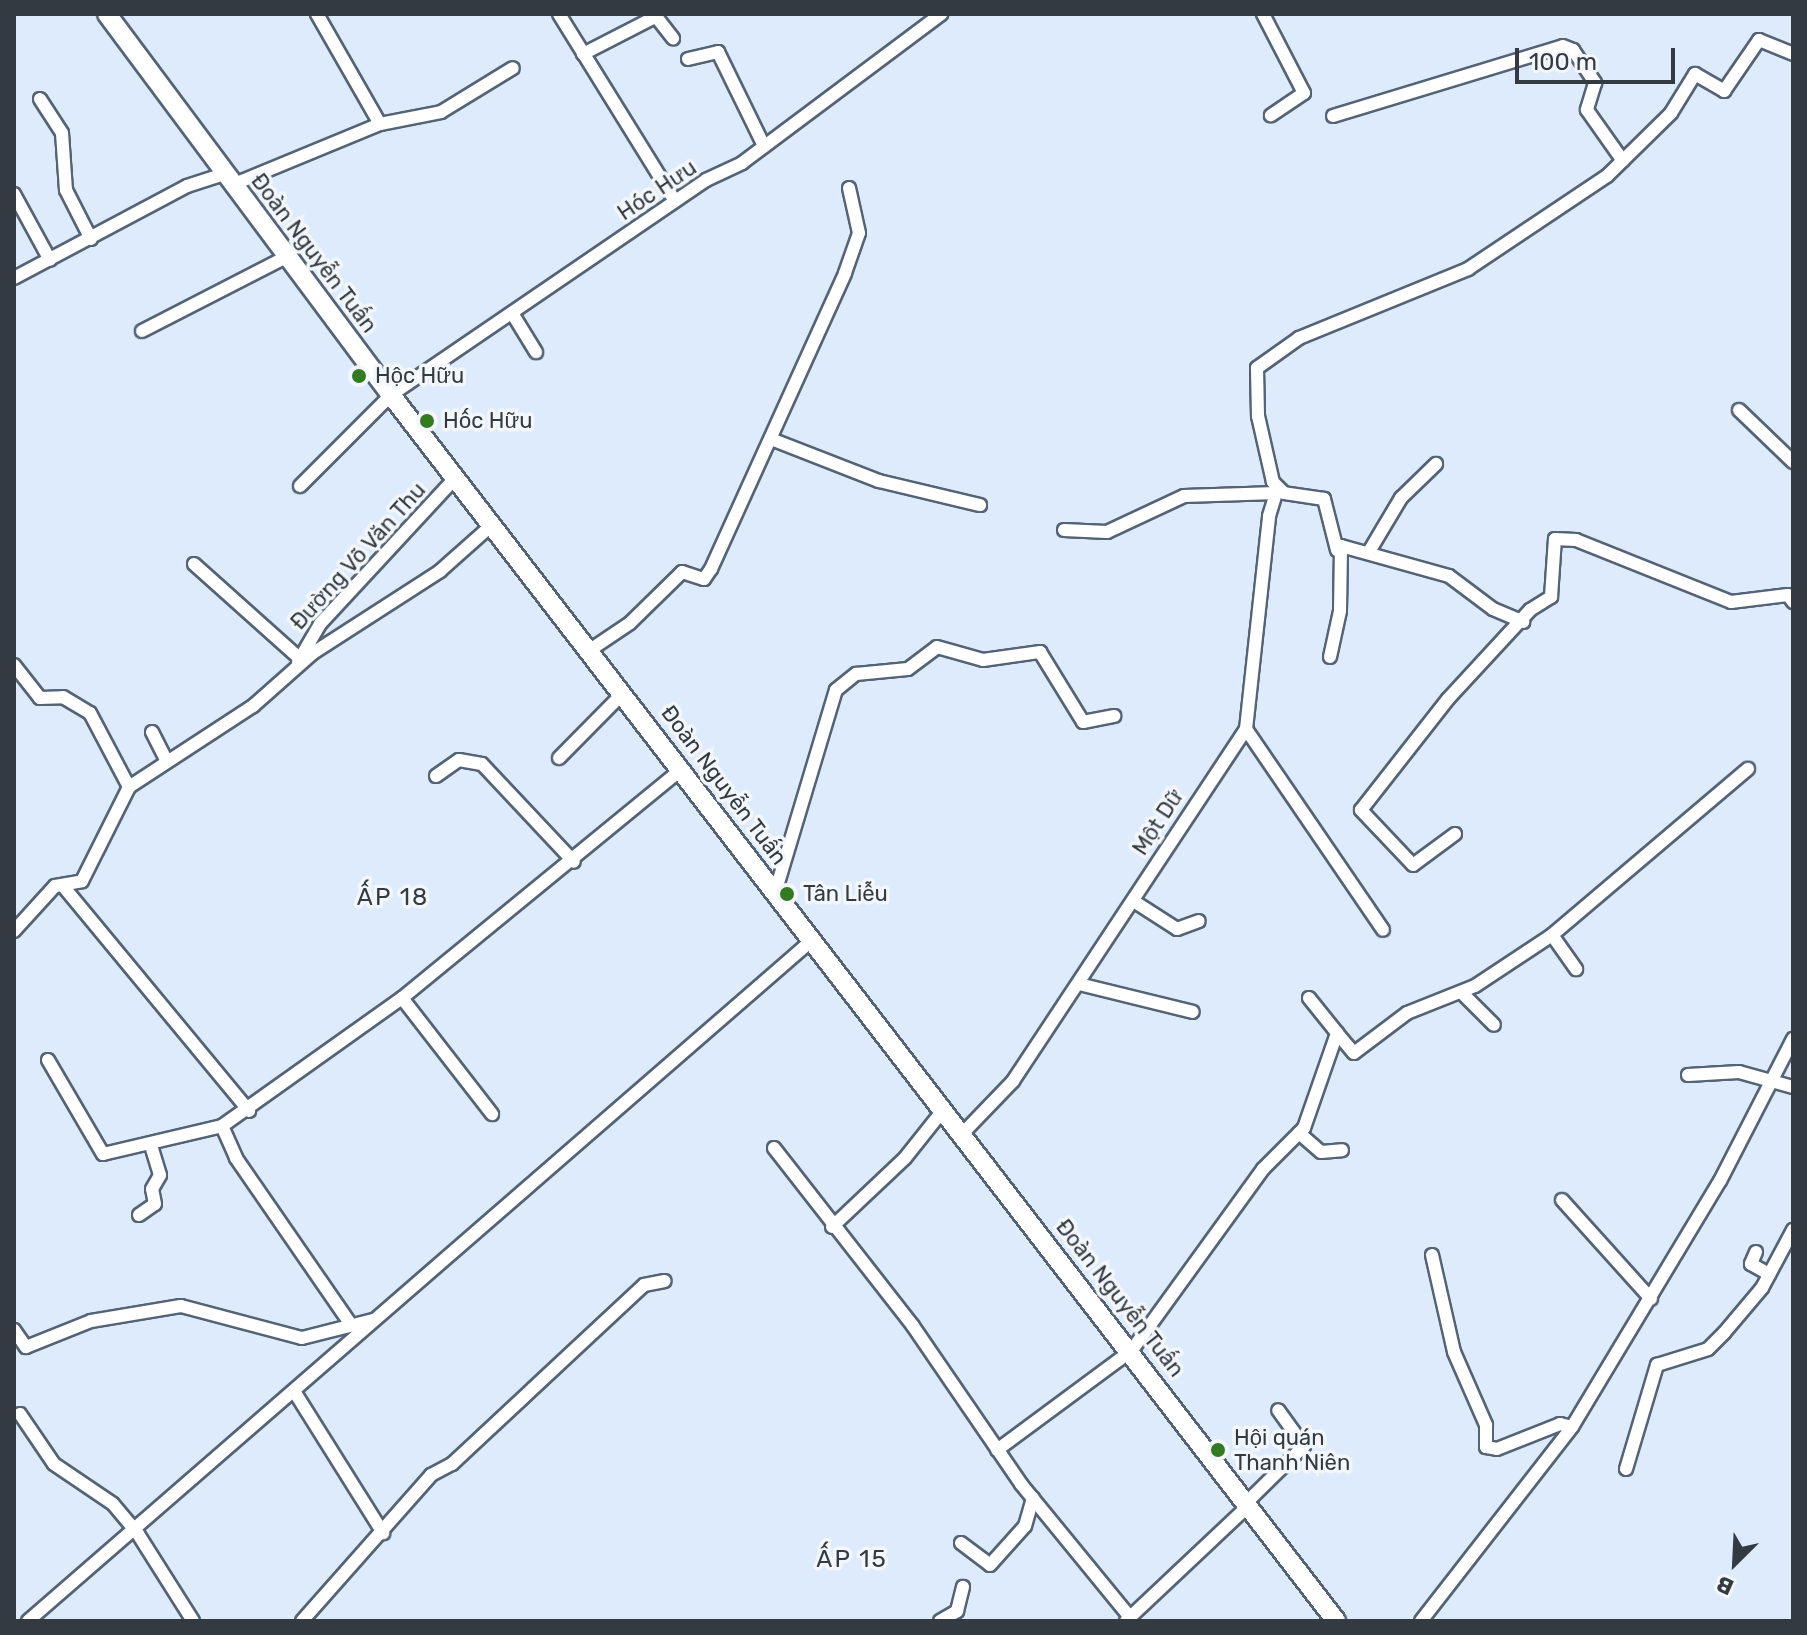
<!DOCTYPE html>
<meta charset="utf-8">
<style>
body{margin:0}
#map{position:relative;width:1807px;height:1635px;overflow:hidden;background:#ddebfd;font-family:Rubik,sans-serif}
div>[style]{position:absolute}
[style*='--x']{left:calc(var(--x)*1px);top:calc(var(--y)*1px);width:calc(var(--w)*1px);rotate:calc(var(--a)*1deg)}
.roads{filter:drop-shadow(2px 0 #546376) drop-shadow(-2px 0 #546376) drop-shadow(0 2px #546376) drop-shadow(0 -2px #546376)}
.minor>*{height:12px;margin:-6px;padding:0 6px;transform-origin:6px;border-radius:6px;background:#fff}
.secondary>*{height:18px;margin:-9px;padding:0 9px;transform-origin:9px;border-radius:9px;background:#fff}
.dots>*{width:22px;height:22px;translate:-50% -50%;box-sizing:border-box;border:4px solid #f3f7fc;border-radius:50%}
span{translate:-50% -50%;white-space:nowrap;text-align:center;line-height:1.15;-webkit-text-stroke:7px #f3f7fc;paint-order:stroke}
.street-label{font-size:22px;color:#333a42}
.poi-label{font-size:22px;color:#333a42}
.left{translate:0 -50%;text-align:left}
.neighbourhood-label{font-size:24px;color:#333a42;letter-spacing:2px}
.frame{position:absolute;inset:0;border:16px solid #333a42;pointer-events:none}
.north{position:absolute;left:1695px;top:1523px;width:80px;height:80px;-webkit-text-stroke:6px #f3f7fc;paint-order:stroke;rotate:204deg;font-size:22px;font-weight:700;line-height:32px;text-align:center;color:#333a42}
.north::after{content:'';display:block;margin:auto;width:28px;height:36px;background:#333a42;clip-path:polygon(50% 0,100% 100%,50% 72%,0 100%)}
.scale{position:absolute;left:1515px;top:48px;width:160px;height:36px;box-sizing:border-box;border:4px solid #333a42;border-top:0;padding-left:10px;font-size:24px;line-height:28px;white-space:nowrap;color:#333a42;-webkit-text-stroke:6px #f3f7fc;paint-order:stroke}
</style>
<div id="map">
<div class="roads">
<div class="minor">
<div style="--x:559;--y:14;--w:220;--a:58.2"></div>
<div style="--x:654;--y:14;--w:31;--a:52"></div>
<div style="--x:1263;--y:14;--w:89;--a:62.6"></div>
<div style="--x:1304;--y:93;--w:40;--a:146"></div>
<div style="--x:583;--y:54;--w:81;--a:-27.2"></div>
<div style="--x:688;--y:59;--w:31;--a:-13"></div>
<div style="--x:718;--y:52;--w:105;--a:63.9"></div>
<div style="--x:40;--y:99;--w:40;--a:57.1"></div>
<div style="--x:62;--y:133;--w:57;--a:86"></div>
<div style="--x:66;--y:190;--w:55;--a:63"></div>
<div style="--x:1333;--y:116;--w:240;--a:-16.9"></div>
<div style="--x:1563;--y:46;--w:11;--a:22"></div>
<div style="--x:1573;--y:50;--w:40;--a:56"></div>
<div style="--x:1595;--y:83;--w:28;--a:107"></div>
<div style="--x:1587;--y:110;--w:62;--a:54.8"></div>
<div style="--x:380;--y:124;--w:62;--a:-11.1"></div>
<div style="--x:441;--y:112;--w:84;--a:-31.4"></div>
<div style="--x:232;--y:185;--w:160;--a:-22.4"></div>
<div style="--x:380;--y:124;--w:127;--a:-119.8"></div>
<div style="--x:14;--y:194;--w:75;--a:61.4"></div>
<div style="--x:14;--y:278;--w:196;--a:-28"></div>
<div style="--x:187;--y:186;--w:39;--a:-18"></div>
<div style="--x:512;--y:313;--w:46;--a:58.4"></div>
<div style="--x:142;--y:331;--w:164;--a:-27.2"></div>
<div style="--x:1739;--y:410;--w:75;--a:43.9"></div>
<div style="--x:771;--y:439;--w:116;--a:21.3"></div>
<div style="--x:879;--y:481;--w:104;--a:13.4"></div>
<div style="--x:300;--y:486;--w:129;--a:-45"></div>
<div style="--x:391;--y:395;--w:381;--a:-34.3"></div>
<div style="--x:706;--y:180;--w:40;--a:-25"></div>
<div style="--x:742;--y:163;--w:249;--a:-36.8"></div>
<div style="--x:1064;--y:530;--w:43;--a:2.7"></div>
<div style="--x:1107;--y:532;--w:85;--a:-25.1"></div>
<div style="--x:1184;--y:496;--w:92;--a:-1.9"></div>
<div style="--x:1337;--y:550;--w:53;--a:-104.3"></div>
<div style="--x:1324;--y:499;--w:40;--a:-171.5"></div>
<div style="--x:1284;--y:493;--w:16;--a:-135"></div>
<div style="--x:1273;--y:482;--w:68;--a:-102.8"></div>
<div style="--x:1258;--y:416;--w:48;--a:-91.2"></div>
<div style="--x:1257;--y:368;--w:52;--a:-35.5"></div>
<div style="--x:1299;--y:338;--w:183;--a:-22.2"></div>
<div style="--x:1468;--y:269;--w:167;--a:-33.8"></div>
<div style="--x:1607;--y:176;--w:90;--a:-44.5"></div>
<div style="--x:1671;--y:113;--w:46;--a:-58.4"></div>
<div style="--x:1695;--y:74;--w:34;--a:30"></div>
<div style="--x:1724;--y:91;--w:62;--a:-55.5"></div>
<div style="--x:1759;--y:40;--w:37;--a:22"></div>
<div style="--x:1370;--y:550;--w:61;--a:-59.2"></div>
<div style="--x:1401;--y:498;--w:49;--a:-44.2"></div>
<div style="--x:194;--y:564;--w:141;--a:41.8"></div>
<div style="--x:590;--y:650;--w:48;--a:-34"></div>
<div style="--x:630;--y:623;--w:73;--a:-44.4"></div>
<div style="--x:682;--y:572;--w:23;--a:18"></div>
<div style="--x:704;--y:579;--w:12;--a:-55"></div>
<div style="--x:711;--y:569;--w:325;--a:-65.6"></div>
<div style="--x:845;--y:273;--w:42;--a:-70.7"></div>
<div style="--x:859;--y:233;--w:46;--a:-102.5"></div>
<div style="--x:1330;--y:657;--w:47;--a:-77.7"></div>
<div style="--x:1340;--y:611;--w:65;--a:-89.1"></div>
<div style="--x:1341;--y:546;--w:112;--a:15.5"></div>
<div style="--x:1449;--y:576;--w:55;--a:36.9"></div>
<div style="--x:1493;--y:609;--w:33;--a:23"></div>
<div style="--x:298;--y:662;--w:44;--a:-59.9"></div>
<div style="--x:320;--y:624;--w:200;--a:-47.2"></div>
<div style="--x:14;--y:665;--w:42;--a:51.8"></div>
<div style="--x:40;--y:698;--w:23;--a:-2"></div>
<div style="--x:63;--y:697;--w:31;--a:31"></div>
<div style="--x:90;--y:713;--w:84;--a:62.2"></div>
<div style="--x:1246;--y:729;--w:243;--a:55.7"></div>
<div style="--x:152;--y:732;--w:33;--a:63"></div>
<div style="--x:559;--y:758;--w:91;--a:-45.4"></div>
<div style="--x:436;--y:776;--w:28;--a:-35"></div>
<div style="--x:459;--y:760;--w:23;--a:10"></div>
<div style="--x:482;--y:764;--w:134;--a:46.8"></div>
<div style="--x:1455;--y:834;--w:52;--a:143.6"></div>
<div style="--x:1413;--y:865;--w:76;--a:-133.4"></div>
<div style="--x:1361;--y:810;--w:141;--a:-51.9"></div>
<div style="--x:1448;--y:699;--w:121;--a:-47.3"></div>
<div style="--x:1530;--y:610;--w:25;--a:-32"></div>
<div style="--x:1551;--y:597;--w:58;--a:-86.1"></div>
<div style="--x:1555;--y:539;--w:21;--a:3"></div>
<div style="--x:1576;--y:540;--w:167;--a:21.8"></div>
<div style="--x:1731;--y:602;--w:57;--a:-7"></div>
<div style="--x:1788;--y:595;--w:9;--a:54"></div>
<div style="--x:63;--y:886;--w:292;--a:50.4"></div>
<div style="--x:775;--y:893;--w:212;--a:-73.3"></div>
<div style="--x:836;--y:690;--w:26;--a:-39"></div>
<div style="--x:856;--y:674;--w:52;--a:-5.5"></div>
<div style="--x:908;--y:669;--w:36;--a:-37"></div>
<div style="--x:937;--y:647;--w:48;--a:15.8"></div>
<div style="--x:983;--y:660;--w:58;--a:-8"></div>
<div style="--x:1040;--y:652;--w:82;--a:58.4"></div>
<div style="--x:1083;--y:722;--w:32;--a:-11"></div>
<div style="--x:1135;--y:902;--w:50;--a:32.7"></div>
<div style="--x:1177;--y:929;--w:23;--a:-20"></div>
<div style="--x:14;--y:931;--w:61;--a:-47.7"></div>
<div style="--x:55;--y:886;--w:27;--a:-10"></div>
<div style="--x:82;--y:881;--w:105;--a:-63.4"></div>
<div style="--x:129;--y:787;--w:148;--a:-33.2"></div>
<div style="--x:253;--y:706;--w:80;--a:-41.5"></div>
<div style="--x:313;--y:653;--w:151;--a:-32.8"></div>
<div style="--x:440;--y:571;--w:71;--a:-41.6"></div>
<div style="--x:1552;--y:935;--w:42;--a:54.8"></div>
<div style="--x:1079;--y:984;--w:117;--a:13.8"></div>
<div style="--x:1462;--y:993;--w:45;--a:45"></div>
<div style="--x:402;--y:998;--w:147;--a:52.2"></div>
<div style="--x:1309;--y:998;--w:45;--a:51.3"></div>
<div style="--x:48;--y:1060;--w:109;--a:59.7"></div>
<div style="--x:103;--y:1154;--w:122;--a:-13.2"></div>
<div style="--x:222;--y:1126;--w:221;--a:-35.4"></div>
<div style="--x:402;--y:998;--w:362;--a:-39.3"></div>
<div style="--x:1688;--y:1075;--w:51;--a:-3.4"></div>
<div style="--x:1739;--y:1072;--w:56;--a:15.5"></div>
<div style="--x:222;--y:1126;--w:35;--a:66"></div>
<div style="--x:236;--y:1158;--w:201;--a:55.4"></div>
<div style="--x:963;--y:1133;--w:72;--a:-46.1"></div>
<div style="--x:1013;--y:1081;--w:422;--a:-56.5"></div>
<div style="--x:1246;--y:729;--w:214;--a:-83.8"></div>
<div style="--x:1269;--y:516;--w:27;--a:-73"></div>
<div style="--x:1299;--y:1133;--w:29;--a:41"></div>
<div style="--x:1321;--y:1152;--w:21;--a:-5"></div>
<div style="--x:774;--y:1148;--w:226;--a:52"></div>
<div style="--x:913;--y:1326;--w:191;--a:55.6"></div>
<div style="--x:1021;--y:1484;--w:172;--a:50.7"></div>
<div style="--x:1562;--y:1200;--w:133;--a:48"></div>
<div style="--x:139;--y:1215;--w:19;--a:-35"></div>
<div style="--x:155;--y:1204;--w:15;--a:-101"></div>
<div style="--x:152;--y:1189;--w:16;--a:-60"></div>
<div style="--x:160;--y:1175;--w:31;--a:-107"></div>
<div style="--x:832;--y:1227;--w:100;--a:-43.4"></div>
<div style="--x:905;--y:1158;--w:63;--a:-51.5"></div>
<div style="--x:1756;--y:1252;--w:13;--a:113"></div>
<div style="--x:1751;--y:1264;--w:21;--a:29"></div>
<div style="--x:1432;--y:1255;--w:99;--a:77.2"></div>
<div style="--x:1454;--y:1352;--w:80;--a:66.3"></div>
<div style="--x:1486;--y:1425;--w:22;--a:90"></div>
<div style="--x:1486;--y:1447;--w:11;--a:10"></div>
<div style="--x:1497;--y:1449;--w:68;--a:-21.6"></div>
<div style="--x:1560;--y:1424;--w:12;--a:14"></div>
<div style="--x:14;--y:1330;--w:21;--a:55"></div>
<div style="--x:26;--y:1347;--w:70;--a:-21.8"></div>
<div style="--x:91;--y:1321;--w:91;--a:-9.5"></div>
<div style="--x:181;--y:1306;--w:125;--a:14.8"></div>
<div style="--x:302;--y:1338;--w:73;--a:-14.2"></div>
<div style="--x:294;--y:1391;--w:168;--a:57.9"></div>
<div style="--x:20;--y:1414;--w:60;--a:55.8"></div>
<div style="--x:54;--y:1464;--w:71;--a:34.1"></div>
<div style="--x:113;--y:1504;--w:39;--a:50"></div>
<div style="--x:138;--y:1534;--w:103;--a:57.7"></div>
<div style="--x:997;--y:1450;--w:168;--a:-36.5"></div>
<div style="--x:1132;--y:1350;--w:223;--a:-54.1"></div>
<div style="--x:1263;--y:1169;--w:58;--a:-45"></div>
<div style="--x:1304;--y:1128;--w:101;--a:-70.8"></div>
<div style="--x:1337;--y:1033;--w:26;--a:50"></div>
<div style="--x:1354;--y:1053;--w:66;--a:-37"></div>
<div style="--x:1407;--y:1013;--w:73;--a:-21.7"></div>
<div style="--x:1475;--y:986;--w:92;--a:-33.5"></div>
<div style="--x:1552;--y:935;--w:257;--a:-40.3"></div>
<div style="--x:1626;--y:1469;--w:109;--a:-73.4"></div>
<div style="--x:1657;--y:1365;--w:53;--a:-17.4"></div>
<div style="--x:1708;--y:1349;--w:23;--a:-45"></div>
<div style="--x:1724;--y:1333;--w:59;--a:-49.8"></div>
<div style="--x:1762;--y:1288;--w:66;--a:-61.9"></div>
<div style="--x:1245;--y:1504;--w:83;--a:-44.5"></div>
<div style="--x:1304;--y:1446;--w:44;--a:-125.8"></div>
<div style="--x:961;--y:1543;--w:36;--a:37"></div>
<div style="--x:990;--y:1565;--w:52;--a:-48.1"></div>
<div style="--x:1025;--y:1526;--w:29;--a:-74"></div>
<div style="--x:28;--y:1621;--w:1037;--a:-40.97"></div>
<div style="--x:302;--y:1621;--w:195;--a:-48.5"></div>
<div style="--x:431;--y:1475;--w:24;--a:-28"></div>
<div style="--x:452;--y:1464;--w:262;--a:-43"></div>
<div style="--x:644;--y:1285;--w:21;--a:-11"></div>
<div style="--x:940;--y:1621;--w:20;--a:-30"></div>
<div style="--x:957;--y:1611;--w:25;--a:-76"></div>
<div style="--x:1126;--y:1621;--w:166;--a:-43.3"></div>
<div style="--x:1421;--y:1621;--w:246;--a:-52.1"></div>
<div style="--x:1572;--y:1427;--w:287;--a:-59"></div>
<div style="--x:1720;--y:1181;--w:160;--a:-62.8"></div>
</div>
<div class="secondary">
<div style="--x:107;--y:14;--w:475;--a:53.3"></div>
<div style="--x:391;--y:395;--w:1548;--a:52.37"></div>
</div>
</div>
<div class="dots">
<div style="left:359px;top:376px;background:#327b21"></div>
<div style="left:427px;top:421px;background:#327b21"></div>
<div style="left:787px;top:894px;background:#327b21"></div>
<div style="left:1218px;top:1450px;background:#327b21"></div>
</div>
<div class="street-label">
<span style="left:657px;top:190px;rotate:-34deg">Hóc Hưu</span>
<span style="left:314px;top:253px;rotate:53deg">Đoàn Nguyễn Tuấn</span>
<span style="left:358px;top:556px;rotate:-48deg">Đường Võ Văn Thu</span>
<span style="left:724px;top:785px;rotate:53deg">Đoàn Nguyễn Tuấn</span>
<span style="left:1158px;top:822px;rotate:-57deg">Một Dữ</span>
<span style="left:1120px;top:1298px;rotate:52deg">Đoàn Nguyễn Tuấn</span>
</div>
<div class="poi-label">
<span class="left" style="left:375px;top:376px">Hộc Hữu</span>
<span class="left" style="left:443px;top:421px">Hốc Hữu</span>
<span class="left" style="left:803px;top:894px">Tân Liễu</span>
<span class="left" style="left:1234px;top:1450px">Hội quán<br>Thanh Niên</span>
</div>
<div class="neighbourhood-label">
<span style="left:393px;top:898px">ẤP 18</span>
<span style="left:852px;top:1560px">ẤP 15</span>
</div>
<div class="frame"></div>
<div class="north">B</div>
<div class="scale">100 m</div>
</div>
